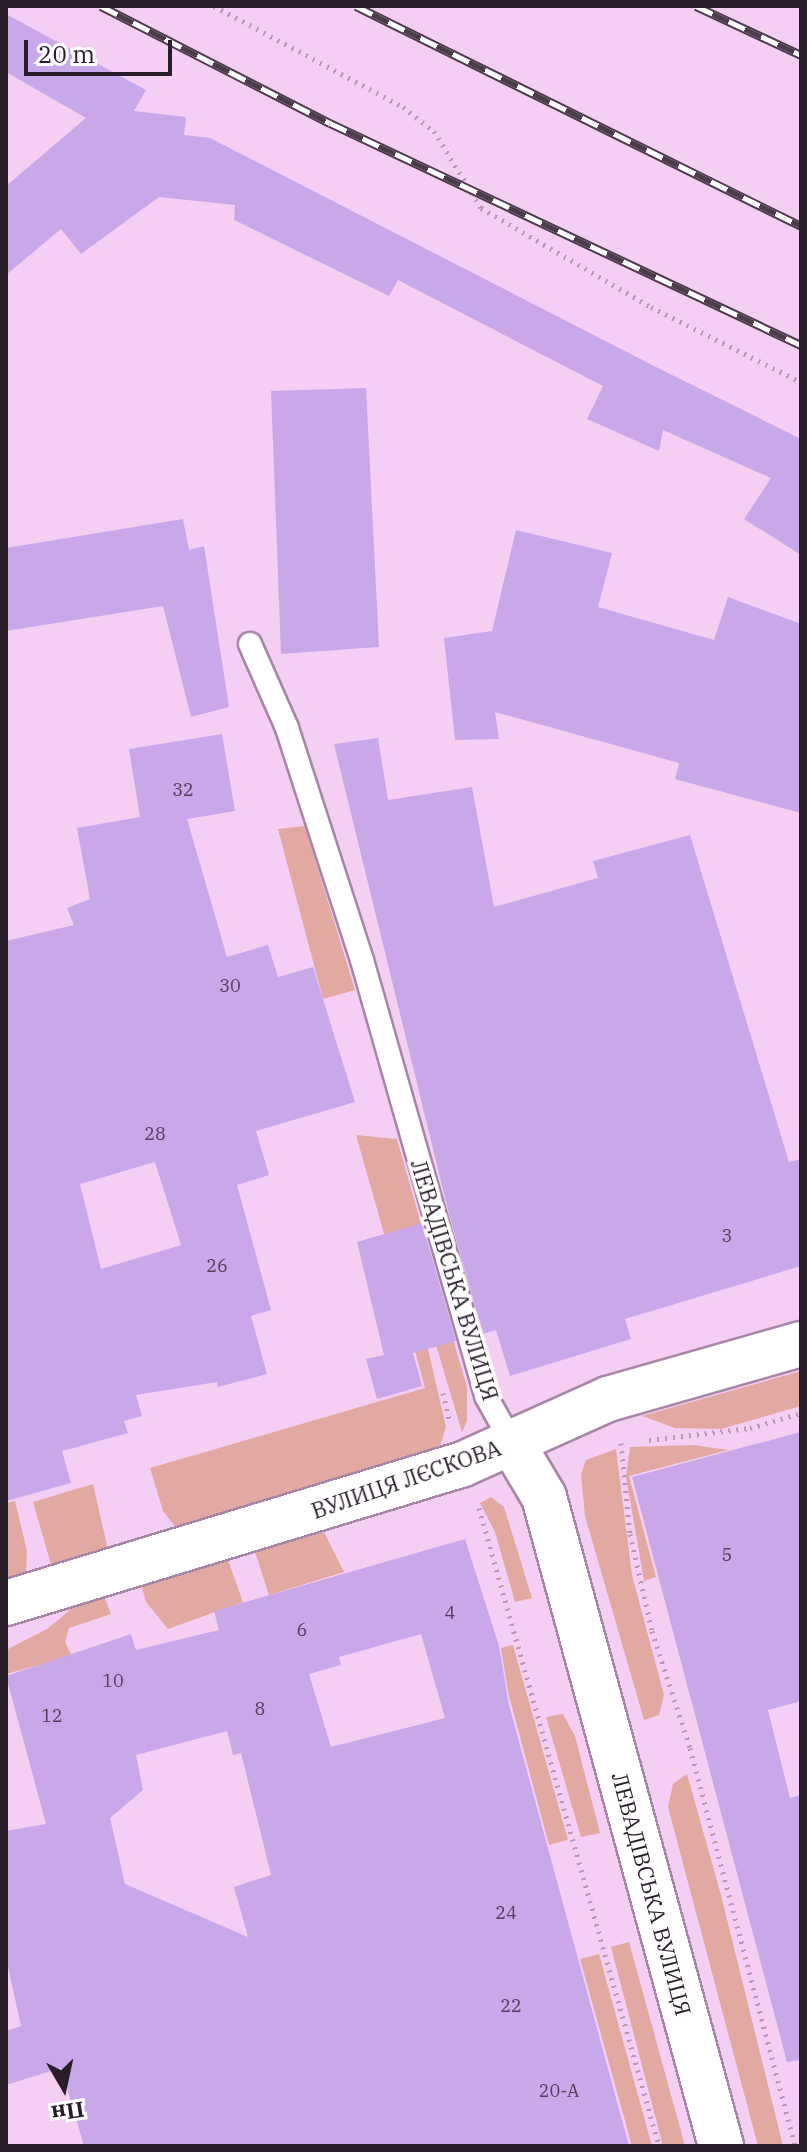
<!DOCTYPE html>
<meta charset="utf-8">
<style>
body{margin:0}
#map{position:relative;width:807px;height:2152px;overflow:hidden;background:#f4cff3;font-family:"IBM Plex Serif",serif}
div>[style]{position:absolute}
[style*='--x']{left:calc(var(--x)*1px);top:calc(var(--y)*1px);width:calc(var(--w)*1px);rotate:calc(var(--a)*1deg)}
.green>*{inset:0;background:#e2a9a2}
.building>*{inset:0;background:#c8a8e9}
.path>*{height:5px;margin-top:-2.5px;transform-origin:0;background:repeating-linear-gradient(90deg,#b799b6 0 2px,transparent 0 8px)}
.roads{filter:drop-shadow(2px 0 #a785a6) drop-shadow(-2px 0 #a785a6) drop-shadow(0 2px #a785a6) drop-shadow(0 -2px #a785a6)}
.service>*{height:22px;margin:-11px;padding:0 11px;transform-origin:11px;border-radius:11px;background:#fff}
.minor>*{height:44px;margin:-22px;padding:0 22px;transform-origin:22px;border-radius:22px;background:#fff}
.rail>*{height:9px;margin-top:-4.5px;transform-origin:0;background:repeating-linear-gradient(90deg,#fefefe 0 18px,#4c3b4c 0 36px);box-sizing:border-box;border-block:2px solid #4c3b4c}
span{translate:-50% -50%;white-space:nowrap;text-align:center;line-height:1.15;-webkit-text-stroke:7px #fefefe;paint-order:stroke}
.number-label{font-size:18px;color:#52405a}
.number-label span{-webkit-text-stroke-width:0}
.street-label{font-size:22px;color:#2a1d2a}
.frame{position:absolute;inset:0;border:8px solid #2a1d2a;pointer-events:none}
.north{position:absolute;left:24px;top:2048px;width:80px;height:80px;-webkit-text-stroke:6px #fefefe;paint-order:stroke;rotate:171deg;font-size:22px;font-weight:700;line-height:32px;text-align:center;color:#2a1d2a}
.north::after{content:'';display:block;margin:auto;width:28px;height:36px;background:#2a1d2a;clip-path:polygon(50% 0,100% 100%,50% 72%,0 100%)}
.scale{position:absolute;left:24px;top:40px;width:148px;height:36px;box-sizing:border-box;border:4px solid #2a1d2a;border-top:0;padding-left:10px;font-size:24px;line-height:28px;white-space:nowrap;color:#2a1d2a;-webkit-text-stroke:6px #fefefe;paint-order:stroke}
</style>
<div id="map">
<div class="green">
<div style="clip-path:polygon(305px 826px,355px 990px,323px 999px,278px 829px)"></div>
<div style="clip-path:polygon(356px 1135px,397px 1139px,433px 1266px,398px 1283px)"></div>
<div style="clip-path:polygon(439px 1291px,467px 1387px,467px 1421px,462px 1432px,422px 1298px)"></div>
<div style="clip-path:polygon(404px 1310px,419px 1310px,446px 1427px,439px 1449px,177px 1529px,163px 1511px,150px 1468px,425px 1388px)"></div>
<div style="clip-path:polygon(801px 1371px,801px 1406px,721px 1429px,675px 1428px,642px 1416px)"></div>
<div style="clip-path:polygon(693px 1445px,728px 1450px,629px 1476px,656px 1577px,644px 1581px,626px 1477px,630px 1447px)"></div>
<div style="clip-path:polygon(616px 1449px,632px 1575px,664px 1695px,659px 1715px,644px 1720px,585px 1516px,581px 1474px,586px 1460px)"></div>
<div style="clip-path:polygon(93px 1484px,108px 1550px,52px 1568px,33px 1502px)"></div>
<div style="clip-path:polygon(491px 1497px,504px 1507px,532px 1598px,515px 1602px,495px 1532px,480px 1503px)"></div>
<div style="clip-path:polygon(15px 1501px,27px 1551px,26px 1575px,6px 1581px,6px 1503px)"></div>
<div style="clip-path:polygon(324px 1532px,344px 1572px,269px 1595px,255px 1552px)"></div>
<div style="clip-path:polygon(228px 1560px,243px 1602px,168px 1629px,146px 1602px,141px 1584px)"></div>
<div style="clip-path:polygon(104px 1596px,111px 1614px,69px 1628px,65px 1642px,72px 1656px,6px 1674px,8px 1649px,47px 1629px,76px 1605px)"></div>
<div style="clip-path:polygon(513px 1645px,568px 1840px,549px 1845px,508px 1692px,501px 1648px)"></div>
<div style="clip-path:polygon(563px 1714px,575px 1736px,600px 1833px,581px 1837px,546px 1717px)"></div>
<div style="clip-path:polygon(687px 1774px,721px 1895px,783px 2146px,758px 2146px,668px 1807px,673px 1784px)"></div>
<div style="clip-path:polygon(629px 1942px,685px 2146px,663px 2146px,611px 1947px)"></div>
<div style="clip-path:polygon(599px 1954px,652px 2146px,632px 2146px,580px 1959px)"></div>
</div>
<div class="building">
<div style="clip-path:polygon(6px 14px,146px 90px,134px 111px,186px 117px,184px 135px,210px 138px,654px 366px,799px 438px,801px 435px,801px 555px,744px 519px,771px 478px,663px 430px,659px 451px,587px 419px,603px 386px,398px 280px,389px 296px,234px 220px,235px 205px,159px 197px,81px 254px,61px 229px,6px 275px,6px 186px,86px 118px,6px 72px)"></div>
<div style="clip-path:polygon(366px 388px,379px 647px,281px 654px,271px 391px)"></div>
<div style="clip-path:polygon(183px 519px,189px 550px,204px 546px,229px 707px,191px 717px,163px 606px,6px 631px,6px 548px)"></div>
<div style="clip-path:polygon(516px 530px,612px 553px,598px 607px,714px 640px,728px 597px,801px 624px,801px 813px,675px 779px,679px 763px,495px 712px,499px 739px,455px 740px,444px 638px,492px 631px)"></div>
<div style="clip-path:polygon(evenodd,222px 734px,235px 811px,187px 819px,227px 957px,268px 945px,278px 977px,313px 967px,355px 1102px,256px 1131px,269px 1175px,237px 1185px,271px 1310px,251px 1316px,267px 1374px,218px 1387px,217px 1382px,136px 1395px,142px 1416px,124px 1421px,128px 1433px,62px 1451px,71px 1483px,6px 1501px,6px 941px,74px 925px,67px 908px,90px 899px,77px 828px,140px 817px,129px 749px,222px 734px,155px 1162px,181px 1245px,101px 1269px,80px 1184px,155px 1162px)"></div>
<div style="clip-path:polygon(378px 738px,388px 800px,472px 787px,494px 907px,598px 878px,593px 861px,690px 835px,789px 1162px,801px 1159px,801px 1266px,625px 1319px,631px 1339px,510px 1376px,496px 1330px,483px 1334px,448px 1210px,334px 744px)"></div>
<div style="clip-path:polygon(422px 1223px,456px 1341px,413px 1353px,422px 1386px,377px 1399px,366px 1359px,384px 1355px,357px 1242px)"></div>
<div style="clip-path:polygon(801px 1432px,801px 1701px,768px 1710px,790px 1798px,801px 1795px,801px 2060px,787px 2062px,632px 1477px)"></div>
<div style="clip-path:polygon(evenodd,465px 1539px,499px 1646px,509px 1705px,629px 2146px,84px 2146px,61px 2068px,6px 2085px,6px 2031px,21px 2026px,6px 1958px,6px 1831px,46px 1824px,6px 1676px,131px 1634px,136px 1650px,219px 1630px,214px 1611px,465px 1539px,421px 1634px,445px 1718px,331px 1747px,309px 1674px,341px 1665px,339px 1657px,421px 1634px,465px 1539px,227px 1731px,233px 1755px,241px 1753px,271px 1875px,234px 1887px,248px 1937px,125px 1884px,110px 1818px,143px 1790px,136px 1755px,227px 1731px)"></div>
</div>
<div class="path">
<div style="--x:214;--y:6;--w:214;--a:28.1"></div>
<div style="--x:403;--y:107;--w:39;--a:38"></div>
<div style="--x:434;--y:131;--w:90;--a:58.6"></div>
<div style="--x:481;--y:208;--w:197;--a:30.2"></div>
<div style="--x:651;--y:307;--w:168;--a:26.6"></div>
<div style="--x:443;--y:1393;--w:27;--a:77"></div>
<div style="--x:649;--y:1440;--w:102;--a:-6.8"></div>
<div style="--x:750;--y:1428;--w:53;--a:-16.4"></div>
<div style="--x:621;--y:1443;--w:91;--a:84.4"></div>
<div style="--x:630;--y:1534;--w:99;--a:77.2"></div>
<div style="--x:652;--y:1631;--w:123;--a:72"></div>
<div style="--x:690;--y:1748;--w:412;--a:75.2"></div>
<div style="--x:479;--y:1508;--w:663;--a:74.24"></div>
</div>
<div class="roads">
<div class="service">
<div style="--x:250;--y:644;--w:92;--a:66.2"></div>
<div style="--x:287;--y:728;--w:244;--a:72.1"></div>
<div style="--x:362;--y:960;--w:453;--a:74.1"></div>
<div style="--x:486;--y:1396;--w:54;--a:61"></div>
</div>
<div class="minor">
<div style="--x:512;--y:1443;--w:63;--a:59.3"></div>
<div style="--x:544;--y:1497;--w:673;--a:74.74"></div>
<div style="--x:6;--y:1603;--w:475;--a:-16.9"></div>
<div style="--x:461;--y:1465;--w:161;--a:-24.2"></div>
<div style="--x:608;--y:1399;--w:201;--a:-15.9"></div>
</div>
</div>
<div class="rail">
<div style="--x:101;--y:6;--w:257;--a:27.1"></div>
<div style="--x:330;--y:123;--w:521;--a:25.24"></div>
<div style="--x:356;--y:6;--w:496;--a:26.3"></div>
<div style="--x:696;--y:6;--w:116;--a:25"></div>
</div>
<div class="number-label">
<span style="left:183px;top:790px">32</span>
<span style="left:230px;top:986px">30</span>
<span style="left:155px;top:1134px">28</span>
<span style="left:727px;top:1236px">3</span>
<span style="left:217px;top:1266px">26</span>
<span style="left:727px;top:1555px">5</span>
<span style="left:450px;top:1613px">4</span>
<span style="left:302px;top:1630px">6</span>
<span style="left:113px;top:1681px">10</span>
<span style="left:260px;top:1709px">8</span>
<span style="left:52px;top:1716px">12</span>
<span style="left:506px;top:1913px">24</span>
<span style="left:511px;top:2006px">22</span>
<span style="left:559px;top:2091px">20-А</span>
</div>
<div class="street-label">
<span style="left:455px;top:1280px;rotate:73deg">ЛЕВАДІВСЬКА ВУЛИЦЯ</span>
<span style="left:406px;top:1479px;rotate:-19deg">ВУЛИЦЯ ЛЄСКОВА</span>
<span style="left:652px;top:1894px;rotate:75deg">ЛЕВАДІВСЬКА ВУЛИЦЯ</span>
</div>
<div class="frame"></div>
<div class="north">Пн</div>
<div class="scale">20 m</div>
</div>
